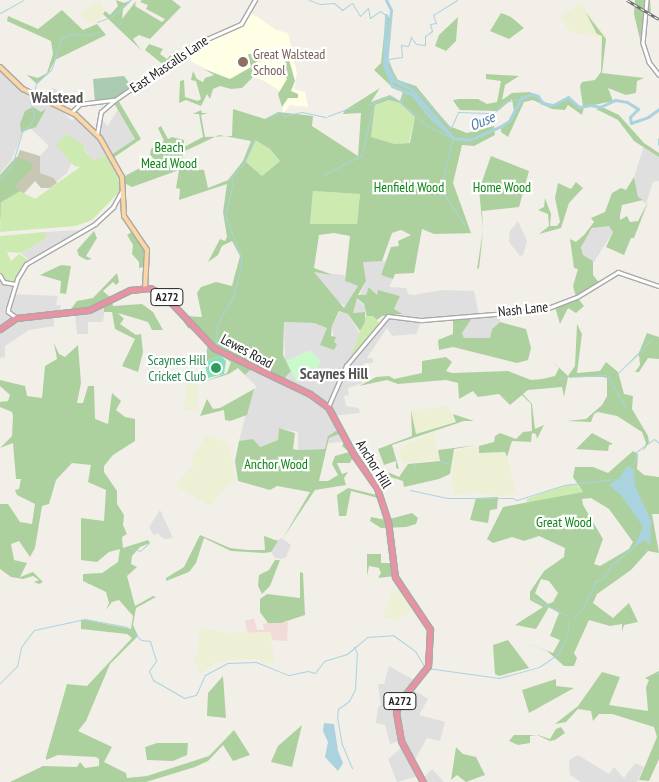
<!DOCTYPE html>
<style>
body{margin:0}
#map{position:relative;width:659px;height:782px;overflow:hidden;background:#f2efe9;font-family:"PT Sans Narrow",sans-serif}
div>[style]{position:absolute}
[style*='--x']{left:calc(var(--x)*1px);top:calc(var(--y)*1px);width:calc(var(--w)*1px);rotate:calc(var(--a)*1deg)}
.residential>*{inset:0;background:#e0dfdf}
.commercial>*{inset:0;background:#f2dad9}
.education>*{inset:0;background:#ffffe5}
.construction>*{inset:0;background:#c7c7b4}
.farmland>*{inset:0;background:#eef0d5}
.grass>*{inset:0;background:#cdebb0}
.forest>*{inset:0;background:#add19e}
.cemetery>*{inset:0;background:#aacbaf}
.park>*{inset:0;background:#c8facc}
.pitch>*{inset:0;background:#88e0be}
.water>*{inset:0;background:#aad3df}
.stream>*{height:1px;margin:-0.5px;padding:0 0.5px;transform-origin:0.5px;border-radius:0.5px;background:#aad3df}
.river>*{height:3px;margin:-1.5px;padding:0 1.5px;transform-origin:1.5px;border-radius:1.5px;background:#aad3df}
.roads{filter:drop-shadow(1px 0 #a9a9a9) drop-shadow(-1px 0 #a9a9a9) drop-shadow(0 1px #a9a9a9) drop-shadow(0 -1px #a9a9a9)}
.minor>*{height:2.5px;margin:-1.25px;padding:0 1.25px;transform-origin:1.25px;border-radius:1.25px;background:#fff}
.major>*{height:4px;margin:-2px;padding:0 2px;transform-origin:2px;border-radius:2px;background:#fcd6a4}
.highway>*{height:5px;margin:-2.5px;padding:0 2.5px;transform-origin:2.5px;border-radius:2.5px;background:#e892a2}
.rail>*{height:3px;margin-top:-1.5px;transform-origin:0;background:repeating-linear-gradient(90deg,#fff 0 4px,#707070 0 8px);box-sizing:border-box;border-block:1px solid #707070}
.dots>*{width:14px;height:14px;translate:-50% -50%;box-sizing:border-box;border:2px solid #fff;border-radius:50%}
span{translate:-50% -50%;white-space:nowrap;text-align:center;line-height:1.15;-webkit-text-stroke:4.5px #fff;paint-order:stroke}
.shield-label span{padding:1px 4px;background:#fff;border:1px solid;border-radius:4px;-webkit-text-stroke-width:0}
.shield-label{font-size:12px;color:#222;font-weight:700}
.education-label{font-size:14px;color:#785e54}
.left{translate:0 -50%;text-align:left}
.street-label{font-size:14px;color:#222}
.park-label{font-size:14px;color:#0c8416}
.leisure-label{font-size:14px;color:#27864d}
.right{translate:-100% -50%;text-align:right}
.water-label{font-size:15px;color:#4a7aab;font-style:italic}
.quarter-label{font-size:16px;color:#555;font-weight:700}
</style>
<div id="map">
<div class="residential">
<div style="clip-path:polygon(0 69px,13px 82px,42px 98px,52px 88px,57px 90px,70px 102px,60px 109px,72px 121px,76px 115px,97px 133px,99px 124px,103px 121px,108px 126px,118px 109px,135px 139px,111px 155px,93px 160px,83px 148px,85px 146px,57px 145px,72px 162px,67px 173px,56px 182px,54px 178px,40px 173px,40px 156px,49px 146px,30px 128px,22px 134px,11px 161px,0 174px)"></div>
<div style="clip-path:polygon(644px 146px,659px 156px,659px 181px,653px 182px,646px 204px,638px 197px,634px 177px)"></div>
<div style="clip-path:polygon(518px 221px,527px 241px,523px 255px,520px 256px,509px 242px,510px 231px)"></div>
<div style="clip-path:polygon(609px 225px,613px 232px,594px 262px,583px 255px,581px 242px,595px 226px)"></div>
<div style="clip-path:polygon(79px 230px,68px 243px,30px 260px,21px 254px,45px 239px,45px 232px)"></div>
<div style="clip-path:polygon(372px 260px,386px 261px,381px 275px,393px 279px,389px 287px,406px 288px,408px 294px,413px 295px,444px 290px,474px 291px,479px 315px,499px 312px,500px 322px,492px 329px,490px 338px,464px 338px,462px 333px,473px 314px,422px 320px,416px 334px,392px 336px,387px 328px,367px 358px,373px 358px,373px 363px,365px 363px,357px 378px,363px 383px,348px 388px,349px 395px,344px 396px,346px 406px,359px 408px,360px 413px,333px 416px,345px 440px,342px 442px,327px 443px,325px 449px,298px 450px,298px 432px,279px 428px,278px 440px,260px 447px,239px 441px,252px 391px,257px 387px,245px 375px,253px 366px,248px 363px,250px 349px,285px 362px,284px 322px,314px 323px,327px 328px,334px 343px,332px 326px,340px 311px,348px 314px,360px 334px,366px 316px,365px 312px,353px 313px,357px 298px,379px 323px,388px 317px,402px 316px,403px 313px,394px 310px,400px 296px,378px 290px,378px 297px,370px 287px,366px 295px,359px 297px,366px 281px,363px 262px)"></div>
<div style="clip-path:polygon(314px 272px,345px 275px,345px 281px,358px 286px,346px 307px,331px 296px)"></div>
<div style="clip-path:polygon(0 277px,4px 283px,13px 285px,11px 294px,58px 296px,56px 305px,61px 305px,60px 313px,112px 299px,105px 308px,103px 322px,88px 322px,88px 334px,77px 334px,75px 314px,54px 316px,54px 326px,29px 330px,5px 346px,5px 357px,0 358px)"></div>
<div style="clip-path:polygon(160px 510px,173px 538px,164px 539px,157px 533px,154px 536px,149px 527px)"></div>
<div style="clip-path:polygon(282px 538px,291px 545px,286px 557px,281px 559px,275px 558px,271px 552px,275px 541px)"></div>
<div style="clip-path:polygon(389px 666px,416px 681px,410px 688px,428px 699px,419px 715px,445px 722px,440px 741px,427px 738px,414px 761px,423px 778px,432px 769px,444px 782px,421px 782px,418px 776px,397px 782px,388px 759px,402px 747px,400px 741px,390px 744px,385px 725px,376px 723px,378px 707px,381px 705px,378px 684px,384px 684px)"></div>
<div style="clip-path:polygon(578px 755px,609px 774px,614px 767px,624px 778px,635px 763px,644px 767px,637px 782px,581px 782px,570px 775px,569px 760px)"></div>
</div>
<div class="commercial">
<div style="clip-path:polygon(254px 618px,257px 630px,264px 630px,263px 624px,268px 623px,288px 622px,287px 641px,272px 640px,271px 633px,248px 634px,245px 621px)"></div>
</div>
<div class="education">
<div style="clip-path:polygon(250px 12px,276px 30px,288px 33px,297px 73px,294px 89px,305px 92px,308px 107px,290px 105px,282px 115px,283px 107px,279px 90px,262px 80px,249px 76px,219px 86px,224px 78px,190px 61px,199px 43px,240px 26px)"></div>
</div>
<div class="construction">
<div style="clip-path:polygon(20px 150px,40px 156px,40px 173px,54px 178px,57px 183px,50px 188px,41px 188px,35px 181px,0 220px,0 201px)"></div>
</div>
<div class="farmland">
<div style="clip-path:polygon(97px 2px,101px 2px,103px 9px,102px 19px,86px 23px,81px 12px)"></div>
<div style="clip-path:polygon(581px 3px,599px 27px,610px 40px,569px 31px,560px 16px)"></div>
<div style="clip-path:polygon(187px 382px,197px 383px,197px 411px,184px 409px)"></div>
<div style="clip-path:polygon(448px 406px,456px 422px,416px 434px,412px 410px)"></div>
<div style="clip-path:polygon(434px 433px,439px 460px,402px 463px,399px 447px)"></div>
<div style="clip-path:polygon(207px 435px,229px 443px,236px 481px,228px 484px,211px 506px,174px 486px,192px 467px,193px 455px)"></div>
<div style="clip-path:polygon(479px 446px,480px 453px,506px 452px,516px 493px,499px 497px,475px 492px,454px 495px,451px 482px,454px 451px)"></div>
<div style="clip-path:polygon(398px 589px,413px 606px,409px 613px,396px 620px,383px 616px,392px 593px)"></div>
<div style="clip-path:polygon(204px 628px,227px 633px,270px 632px,275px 665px,255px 659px,228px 660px,214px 664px,200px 675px,194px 659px,199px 650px,199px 632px)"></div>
</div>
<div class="grass">
<div style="clip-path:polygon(389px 100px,400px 103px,415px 117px,409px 143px,395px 144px,371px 137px,375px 105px)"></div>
<div style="clip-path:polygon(67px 134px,85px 146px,83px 149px,93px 160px,110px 155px,120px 175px,121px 190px,92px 220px,76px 226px,0 232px,1px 201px,20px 191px,35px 199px,80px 167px,74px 166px,56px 145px)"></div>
<div style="clip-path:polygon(255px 140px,270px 149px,280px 161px,262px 176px,246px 162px)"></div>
<div style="clip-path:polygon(313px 191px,360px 194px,357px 225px,310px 224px)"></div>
<div style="clip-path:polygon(45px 232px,45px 239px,22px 253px,7px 252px,11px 261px,19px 254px,28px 260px,14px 283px,5px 281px,0 273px,0 236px)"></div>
<div style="clip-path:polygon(366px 316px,374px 316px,379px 323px,350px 358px)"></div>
<div style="clip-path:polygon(564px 485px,577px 485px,583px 492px,527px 503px,527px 499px)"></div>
</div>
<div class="forest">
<div style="clip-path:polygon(116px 0,124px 3px,132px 0,123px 9px,122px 19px,136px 1px,135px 6px,162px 22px,165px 19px,146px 9px,148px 5px,140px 2px,142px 0,172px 0,181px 7px,150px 39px,139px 35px,133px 39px,141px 50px,103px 14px,105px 11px,110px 15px,118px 6px)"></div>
<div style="clip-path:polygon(635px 0,650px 0,651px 15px,646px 14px,642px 48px,634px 14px)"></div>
<div style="clip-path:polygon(62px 10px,83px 30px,97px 24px,106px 35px,55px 60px,49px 72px,37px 84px,27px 75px,38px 78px,47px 73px,53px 54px,51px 41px,7px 21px,8px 16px,38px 29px)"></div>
<div style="clip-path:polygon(501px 13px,511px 17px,524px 28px,509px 39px,490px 31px)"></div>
<div style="clip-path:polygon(586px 13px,606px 39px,602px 73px,644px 78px,637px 81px,636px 93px,626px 95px,608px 88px,613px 101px,584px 107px,582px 115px,568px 105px,565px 110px,552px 109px,533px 100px,524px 102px,508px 137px,501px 132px,501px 126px,509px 121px,514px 111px,512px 99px,498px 111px,460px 110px,456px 105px,453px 100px,459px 99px,478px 99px,487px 104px,497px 102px,501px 81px,486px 79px,486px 74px,519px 76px,505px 85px,502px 100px,512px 93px,530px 92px,549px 105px,556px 105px,568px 97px,579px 107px,583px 107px,580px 86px,582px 82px,595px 80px,601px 72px,602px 36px,597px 34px)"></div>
<div style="clip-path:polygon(evenodd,386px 16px,390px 18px,386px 58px,398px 80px,416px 86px,449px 126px,467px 133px,494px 126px,495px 135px,474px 146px,462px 145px,453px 183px,471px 233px,478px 233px,434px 234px,422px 229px,414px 273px,395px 274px,393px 279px,381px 275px,391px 247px,399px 246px,398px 241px,411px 235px,401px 230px,392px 233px,382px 261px,363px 262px,366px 281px,358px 295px,366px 295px,369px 287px,377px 295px,378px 290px,400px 296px,394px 309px,403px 314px,382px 316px,377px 320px,373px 316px,367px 316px,364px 304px,357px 298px,353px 313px,365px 312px,365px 322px,360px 331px,348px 314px,339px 311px,332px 326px,331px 336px,336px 337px,334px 342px,337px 344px,334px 350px,320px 345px,327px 328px,314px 323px,284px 322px,283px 355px,291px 371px,282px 381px,258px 367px,256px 349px,250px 349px,248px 363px,254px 366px,245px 375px,238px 368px,229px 374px,200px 383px,227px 373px,231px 362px,221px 356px,209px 360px,205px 365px,208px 342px,200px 331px,188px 328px,183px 321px,186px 316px,202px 317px,197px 293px,201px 287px,216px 282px,232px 286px,240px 256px,232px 241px,222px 246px,218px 255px,208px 262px,220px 239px,225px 241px,227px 237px,223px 212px,227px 184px,179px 200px,180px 189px,176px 188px,179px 170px,132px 187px,124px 183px,123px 177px,155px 160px,150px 155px,151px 149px,164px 141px,158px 128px,161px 126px,168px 139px,172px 137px,184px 140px,184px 147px,203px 137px,199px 114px,193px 114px,201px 110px,202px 113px,208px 113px,201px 115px,205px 137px,232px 136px,233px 109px,265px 119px,278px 112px,313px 116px,312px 126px,358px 156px,361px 113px,343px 114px,345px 110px,380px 88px,371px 102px,390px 95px,400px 101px,402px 95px,403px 91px,392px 87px,374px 70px,381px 63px,386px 16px,389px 100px,400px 103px,415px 117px,410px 143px,395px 144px,371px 137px,375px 105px,389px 100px,386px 16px,219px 135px,251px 141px,243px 161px,228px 180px,208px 188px,204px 170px,181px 168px,183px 152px,219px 135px,386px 16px,255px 140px,270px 149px,280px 161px,262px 176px,246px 162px,255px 140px,386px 16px,313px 191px,360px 194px,357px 224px,310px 224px,313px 191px,386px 16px,334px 233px,350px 236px,345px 281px,358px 286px,344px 308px,314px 272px,333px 275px,314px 268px,319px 235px,334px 233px)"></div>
<div style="clip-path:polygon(458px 17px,456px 41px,446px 51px,435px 46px,439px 35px)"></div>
<div style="clip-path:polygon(149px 44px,163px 49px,160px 54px,167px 59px,174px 51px,180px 56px,165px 66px,145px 50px)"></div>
<div style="clip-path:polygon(248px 54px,255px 54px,263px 61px,256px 62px,252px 78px,242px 88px,231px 89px,220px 86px,213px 89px,210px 99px,207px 94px,201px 106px,186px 100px,179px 103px,180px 81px,184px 80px,185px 97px,198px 101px,201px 99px,196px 81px,191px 80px,193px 71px,197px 79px,203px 82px,205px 78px,214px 75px,204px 69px,230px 79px,251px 67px)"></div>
<div style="clip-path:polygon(288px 56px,295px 81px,291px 91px,298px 94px,298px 98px,288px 98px,282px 107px,278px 94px,287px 79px,282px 70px)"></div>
<div style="clip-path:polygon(118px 100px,141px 139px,113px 158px,111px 155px,135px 139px,114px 103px)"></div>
<div style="clip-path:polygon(33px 107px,41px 112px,46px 109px,36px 127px,21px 132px,20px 124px,25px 111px)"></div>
<div style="clip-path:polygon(602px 107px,619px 115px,644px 143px,659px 153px,659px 157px,634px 141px,618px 120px,596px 109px)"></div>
<div style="clip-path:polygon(491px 156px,529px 171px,519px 207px,482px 211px,483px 230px,481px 251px,479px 268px,477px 269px,483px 230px,479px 190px)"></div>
<div style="clip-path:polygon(16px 157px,30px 162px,33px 168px,15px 186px,20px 191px,0 203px,0 175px)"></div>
<div style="clip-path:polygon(634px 177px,638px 197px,643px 200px,622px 205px,620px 216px,620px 220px,627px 216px,630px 222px,638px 221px,648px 202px,634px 238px,631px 238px,624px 255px,606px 247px,613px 232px,609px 226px,592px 228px,581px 247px,583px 255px,593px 261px,593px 275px,600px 284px,577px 297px,584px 306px,576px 313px,568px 308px,560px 324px,555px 307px,576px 297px,573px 286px,578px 269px,574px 268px,570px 239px,576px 242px,584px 235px,594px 222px,591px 218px,605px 212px,612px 193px,621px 188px,626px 190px)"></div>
<div style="clip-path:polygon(576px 182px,583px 188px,569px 203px,561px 228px,539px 234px,549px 226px,548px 214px,538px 210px,544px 207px,545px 198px,551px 214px,550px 226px,557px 226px,560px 222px,555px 198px,558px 183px,571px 189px)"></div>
<div style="clip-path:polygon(94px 231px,97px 238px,86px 256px,92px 259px,87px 260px,79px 256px,77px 250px)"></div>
<div style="clip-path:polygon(133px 231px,147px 250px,143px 255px,145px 267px,139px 268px,139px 262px,132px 254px,133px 245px,127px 235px)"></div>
<div style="clip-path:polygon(61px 265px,71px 266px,66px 294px,60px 293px,61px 281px,40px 275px)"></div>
<div style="clip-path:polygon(117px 273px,119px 282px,116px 285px,113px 282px,103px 291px,112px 299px,113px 306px,142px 304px,153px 312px,163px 330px,152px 330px,148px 322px,118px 313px,124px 319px,120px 324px,136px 335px,141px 334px,143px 352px,138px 372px,122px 366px,135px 339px,115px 329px,112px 312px,104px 312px,104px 305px,68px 313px,77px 301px,93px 298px)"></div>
<div style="clip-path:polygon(474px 315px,462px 333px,464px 338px,490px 338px,492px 329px,500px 322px,526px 329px,531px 348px,528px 360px,517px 363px,453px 347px,439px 350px,438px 340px,453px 334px,453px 318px)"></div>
<div style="clip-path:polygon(577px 324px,582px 334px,577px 373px,600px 371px,606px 362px,618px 372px,624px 394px,633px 396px,632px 409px,648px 436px,649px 442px,643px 452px,646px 443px,642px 432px,617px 416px,598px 412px,594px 414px,591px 422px,567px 421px,586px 419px,602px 405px,607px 396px,607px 378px,603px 377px,568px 377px,564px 397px,562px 387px,528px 390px,523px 394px,532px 404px,535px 429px,553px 421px,544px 425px,537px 439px,536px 434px,532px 433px,531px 442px,512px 441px,507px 457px,505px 452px,479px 453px,479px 446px,494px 442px,495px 436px,500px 433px,516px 439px,523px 432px,532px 431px,531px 404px,522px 395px,510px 405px,499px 394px,478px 397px,473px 391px,459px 399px,458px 383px,446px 380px,398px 384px,387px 380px,359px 386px,376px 377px,389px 376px,394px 379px,422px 373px,422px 361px,446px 357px,452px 362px,446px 371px,452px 373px,508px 371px,531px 380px,542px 379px,555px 376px,559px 368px,552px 361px,568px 376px,575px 366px)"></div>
<div style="clip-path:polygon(647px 333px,659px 337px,659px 359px,648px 358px,639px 372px,635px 372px,640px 365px,639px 355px,625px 368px,638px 355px)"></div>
<div style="clip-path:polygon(54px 343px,59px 354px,65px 357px,78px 345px,81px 383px,77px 403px,83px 403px,88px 386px,94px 386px,95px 419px,108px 424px,112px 393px,121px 401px,116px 410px,125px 417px,135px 419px,135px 441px,113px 455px,104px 466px,104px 472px,117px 491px,117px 504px,124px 515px,123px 525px,127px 534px,122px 537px,123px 548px,148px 540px,150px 543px,140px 547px,132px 556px,131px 564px,137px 567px,127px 576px,135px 606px,153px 596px,156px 597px,136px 608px,133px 625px,138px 636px,110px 664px,86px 721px,78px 731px,112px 747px,104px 762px,126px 773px,127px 778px,147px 776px,209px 756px,234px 730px,250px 755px,233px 761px,223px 745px,208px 761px,195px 767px,146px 782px,10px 782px,43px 766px,77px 767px,80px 762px,85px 768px,99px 766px,99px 759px,96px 757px,58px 755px,46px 760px,46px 757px,67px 684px,87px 686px,132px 638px,127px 634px,81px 629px,81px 620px,86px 620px,131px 629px,133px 616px,119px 600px,112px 602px,106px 610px,109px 603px,106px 592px,83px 581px,83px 574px,102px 573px,118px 562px,120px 549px,109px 552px,97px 562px,81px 560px,81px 518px,104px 521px,106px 490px,88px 482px,91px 465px,72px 463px,56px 480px,49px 504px,42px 506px,35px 548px,30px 557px,19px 541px,11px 544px,14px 560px,27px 563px,20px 577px,33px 572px,43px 582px,39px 584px,34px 582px,39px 580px,33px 576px,23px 579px,11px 577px,0 569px,0 504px,8px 504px,20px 522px,32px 524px,35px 504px,17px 495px,15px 490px,19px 489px,21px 479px,16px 479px,13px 443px,0 448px,12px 436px,13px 416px,12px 412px,0 407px,0 402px,8px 401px,10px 395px,0 386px,0 380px,25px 386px,27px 396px,42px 398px,45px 366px,57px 359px)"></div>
<div style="clip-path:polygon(254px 389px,247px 415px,230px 421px,225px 420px,224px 410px,200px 416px,207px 399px,213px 409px,220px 408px)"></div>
<div style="clip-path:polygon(411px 410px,416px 434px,456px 422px,453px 414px,474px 421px,464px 421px,392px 445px,399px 469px,396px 468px,396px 461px,384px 465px,378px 449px,412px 436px)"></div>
<div style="clip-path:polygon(279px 428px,295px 433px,293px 449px,298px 450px,325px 449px,328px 436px,336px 431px,341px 433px,329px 438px,319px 481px,328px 481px,338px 475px,332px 464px,335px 456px,349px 452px,342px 446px,345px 439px,354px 455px,350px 463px,337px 463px,342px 474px,348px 472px,344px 478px,346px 485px,315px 490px,283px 538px,310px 492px,277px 486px,270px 490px,238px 481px,235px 461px,239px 441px,253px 439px,260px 447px,278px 440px)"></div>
<div style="clip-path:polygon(592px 433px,613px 444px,609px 445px,608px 451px,576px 449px)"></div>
<div style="clip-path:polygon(477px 445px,454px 449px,450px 474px,439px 479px,404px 487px,403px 481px,384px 475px,372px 475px,390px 473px,399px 477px,408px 464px,440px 461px,438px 450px)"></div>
<div style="clip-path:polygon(evenodd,633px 451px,638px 454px,637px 469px,644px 475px,659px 477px,659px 514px,652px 514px,659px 553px,648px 551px,631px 570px,597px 594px,593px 603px,613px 618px,629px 603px,638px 622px,624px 625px,622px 632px,622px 624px,610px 626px,589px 620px,574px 653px,577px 658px,574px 666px,564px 666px,547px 651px,513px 638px,553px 653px,560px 640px,550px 636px,559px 613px,549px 607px,536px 629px,515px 625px,543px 607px,530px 600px,530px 592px,544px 571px,564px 557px,565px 548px,539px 536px,524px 541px,512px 537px,493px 543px,487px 539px,503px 507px,583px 492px,573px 477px,575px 467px,593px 467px,608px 473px,633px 451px,591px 498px,609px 509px,633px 542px,629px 549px,600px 566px,594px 564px,603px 539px,583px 505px,582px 499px,591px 498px,633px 451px,541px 579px,549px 581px,558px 593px,553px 602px,548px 604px,535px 593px,541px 579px)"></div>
<div style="clip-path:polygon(348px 488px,381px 496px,382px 499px,351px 491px,346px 516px,339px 516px,337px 495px)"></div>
<div style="clip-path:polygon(498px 497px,497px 509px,490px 510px,488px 523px,470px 520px,476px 498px)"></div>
<div style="clip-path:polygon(412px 513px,418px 518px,416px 524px,406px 527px,381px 528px,370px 521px,371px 517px,386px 520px)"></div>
<div style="clip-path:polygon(200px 535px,230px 548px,248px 550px,265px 550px,264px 536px,278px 541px,271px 552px,264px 553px,231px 551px,204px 538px,196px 563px,189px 572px,166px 581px,166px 578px,184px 567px)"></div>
<div style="clip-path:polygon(367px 554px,381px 554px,381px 563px,392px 563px,395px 576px,378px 578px,381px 573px,379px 568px,369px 566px,367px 576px)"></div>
<div style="clip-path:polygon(275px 560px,280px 560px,270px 586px,262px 594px,258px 586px,259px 575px,269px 570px)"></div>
<div style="clip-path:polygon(300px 572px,303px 573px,305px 615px,281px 623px,268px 623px,260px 612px,260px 599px,267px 594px,300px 598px)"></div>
<div style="clip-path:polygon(508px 640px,529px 668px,499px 676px,495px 674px,493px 645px)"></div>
<div style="clip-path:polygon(659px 671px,659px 759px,649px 781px,639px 780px,657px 737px,654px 727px,612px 714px,599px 714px,593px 721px,591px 711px,578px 709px,566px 722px,555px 724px,578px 706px,602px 672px,620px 677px,609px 705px,648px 711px,646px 687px,649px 680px,645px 678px)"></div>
<div style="clip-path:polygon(223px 676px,226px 718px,207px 716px,208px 693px)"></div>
<div style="clip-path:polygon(556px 679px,556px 686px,574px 688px,529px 713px,522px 690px)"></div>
<div style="clip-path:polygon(302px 725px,292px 767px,271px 762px,278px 746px)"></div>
<div style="clip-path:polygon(561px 727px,565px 733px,555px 740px,550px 741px,537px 735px,530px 736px,530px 743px,518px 745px,509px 741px,514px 735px,538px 735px,550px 739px,556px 729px)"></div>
<div style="clip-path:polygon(157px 743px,188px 743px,187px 755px,173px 761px,147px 760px,145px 747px)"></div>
<div style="clip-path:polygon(456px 747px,463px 754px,476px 757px,485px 775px,466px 782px,457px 775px,451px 780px)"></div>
</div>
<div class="cemetery">
<div style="clip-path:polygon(124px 76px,133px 88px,115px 100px,95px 102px,93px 79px)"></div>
</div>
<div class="park">
<div style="clip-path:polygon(310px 350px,321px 362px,313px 374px,297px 382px,286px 361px)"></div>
</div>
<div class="pitch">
<div style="clip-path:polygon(221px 356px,226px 361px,224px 374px,208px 378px,205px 365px,209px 360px)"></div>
</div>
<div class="water">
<div style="clip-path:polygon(627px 466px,634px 470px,635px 486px,651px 520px,650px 545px,645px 540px,634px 547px,643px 527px,622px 496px,609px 485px,620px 477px)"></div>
<div style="clip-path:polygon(324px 723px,334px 724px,338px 751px,343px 763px,338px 771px,325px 757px,328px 742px,323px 731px)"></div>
</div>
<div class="stream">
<div style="--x:309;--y:0;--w:12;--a:20"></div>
<div style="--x:320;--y:4;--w:14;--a:-4"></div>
<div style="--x:334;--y:3;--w:11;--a:41"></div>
<div style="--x:342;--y:10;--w:12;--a:-35"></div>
<div style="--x:352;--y:3;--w:15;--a:58"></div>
<div style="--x:360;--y:16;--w:11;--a:-45"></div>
<div style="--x:368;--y:8;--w:10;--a:79"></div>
<div style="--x:370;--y:18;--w:12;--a:-35"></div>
<div style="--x:380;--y:11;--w:12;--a:35"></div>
<div style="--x:457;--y:0;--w:28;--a:148"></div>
<div style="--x:433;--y:15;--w:9;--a:69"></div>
<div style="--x:436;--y:23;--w:6;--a:171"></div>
<div style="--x:430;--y:24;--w:7;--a:74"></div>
<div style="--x:432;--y:31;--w:9;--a:144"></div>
<div style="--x:425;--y:36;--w:9;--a:90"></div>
<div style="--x:425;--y:45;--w:9;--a:-174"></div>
<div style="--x:416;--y:44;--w:9;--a:-126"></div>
<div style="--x:411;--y:37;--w:9;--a:108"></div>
<div style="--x:408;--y:46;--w:7;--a:-172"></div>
<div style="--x:401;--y:45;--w:12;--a:85"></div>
<div style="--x:402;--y:57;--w:14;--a:172"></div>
<div style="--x:388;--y:59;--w:21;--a:71"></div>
<div style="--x:395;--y:79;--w:19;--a:21"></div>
<div style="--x:413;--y:86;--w:57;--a:47.9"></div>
<div style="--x:451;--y:128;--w:17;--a:-66"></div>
<div style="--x:458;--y:112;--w:36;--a:2"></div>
<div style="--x:494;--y:113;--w:15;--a:-48"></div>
<div style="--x:504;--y:102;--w:17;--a:-13"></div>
<div style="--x:0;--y:13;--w:26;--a:-29"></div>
<div style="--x:110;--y:18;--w:27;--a:-42"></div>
<div style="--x:97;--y:22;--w:12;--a:-20"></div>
<div style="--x:119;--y:24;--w:3;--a:-18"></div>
<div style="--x:88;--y:35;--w:11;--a:-15"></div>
<div style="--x:52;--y:68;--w:30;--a:-73"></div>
<div style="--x:61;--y:39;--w:9;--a:-32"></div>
<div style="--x:69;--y:34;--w:17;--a:3"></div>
<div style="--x:34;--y:92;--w:9;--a:-77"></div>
<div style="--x:36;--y:83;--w:21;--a:-41"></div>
<div style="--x:401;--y:102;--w:35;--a:43"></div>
<div style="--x:427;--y:126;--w:27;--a:24"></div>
<div style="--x:368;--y:105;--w:24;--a:-22"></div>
<div style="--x:390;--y:96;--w:13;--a:29"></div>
<div style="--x:401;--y:102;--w:13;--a:-58"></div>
<div style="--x:328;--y:116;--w:30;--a:-20"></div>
<div style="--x:266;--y:118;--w:15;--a:-23"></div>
<div style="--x:280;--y:112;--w:6;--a:45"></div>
<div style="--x:284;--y:116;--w:18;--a:-13"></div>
<div style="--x:302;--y:112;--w:25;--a:12"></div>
<div style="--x:453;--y:138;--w:52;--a:104.6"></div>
<div style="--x:440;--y:188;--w:43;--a:56.3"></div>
<div style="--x:323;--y:175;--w:44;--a:-27.1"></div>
<div style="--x:362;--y:155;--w:50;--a:-77.3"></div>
<div style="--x:0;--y:179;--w:18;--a:-49"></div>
<div style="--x:12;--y:165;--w:38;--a:-73"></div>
<div style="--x:23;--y:129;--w:4;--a:0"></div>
<div style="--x:27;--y:129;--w:9;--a:-58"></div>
<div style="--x:32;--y:121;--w:7;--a:-74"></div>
<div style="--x:34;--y:114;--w:14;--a:-107"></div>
<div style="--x:216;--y:344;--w:19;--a:-87"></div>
<div style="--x:217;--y:325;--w:35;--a:-61"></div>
<div style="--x:234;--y:294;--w:28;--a:-75"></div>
<div style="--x:241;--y:267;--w:10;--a:-90"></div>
<div style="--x:241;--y:257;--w:45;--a:-110.9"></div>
<div style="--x:225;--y:215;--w:32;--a:-76"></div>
<div style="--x:233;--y:184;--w:6;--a:-108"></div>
<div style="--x:231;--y:178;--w:20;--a:-49"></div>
<div style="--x:244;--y:163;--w:29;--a:-65"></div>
<div style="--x:618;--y:373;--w:48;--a:-45"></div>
<div style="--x:608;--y:376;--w:35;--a:61"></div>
<div style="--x:569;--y:377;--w:37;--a:-3"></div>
<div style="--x:558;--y:379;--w:8;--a:-14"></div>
<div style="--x:440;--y:461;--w:9;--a:18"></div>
<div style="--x:414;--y:463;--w:5;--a:79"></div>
<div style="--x:630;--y:467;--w:9;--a:-49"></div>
<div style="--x:636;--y:460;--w:8;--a:-90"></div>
<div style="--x:636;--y:452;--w:22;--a:-36"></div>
<div style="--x:654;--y:439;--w:6;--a:39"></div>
<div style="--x:410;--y:490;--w:38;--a:12"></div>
<div style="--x:447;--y:498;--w:65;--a:0"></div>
<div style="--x:512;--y:498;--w:5;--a:22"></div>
<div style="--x:517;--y:500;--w:49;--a:-17.7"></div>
<div style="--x:564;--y:485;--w:51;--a:-6.7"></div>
<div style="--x:131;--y:548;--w:9;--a:18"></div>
<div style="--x:140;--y:551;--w:12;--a:-42"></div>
<div style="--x:532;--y:598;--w:38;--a:27"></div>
<div style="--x:574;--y:617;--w:15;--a:-48"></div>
<div style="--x:584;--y:606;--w:26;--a:-65"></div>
<div style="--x:595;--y:582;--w:9;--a:-27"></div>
<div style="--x:603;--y:578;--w:15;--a:-58"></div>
<div style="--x:611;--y:565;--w:29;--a:-38"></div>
<div style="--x:427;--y:668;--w:73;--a:7.9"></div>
<div style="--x:499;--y:678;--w:41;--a:-15.4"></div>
<div style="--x:539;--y:667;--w:22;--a:-34"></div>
<div style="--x:557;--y:655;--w:19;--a:-62"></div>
<div style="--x:566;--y:638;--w:17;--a:-80"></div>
<div style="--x:656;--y:673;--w:3;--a:0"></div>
<div style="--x:0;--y:683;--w:24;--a:-45"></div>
<div style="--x:17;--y:666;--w:19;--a:-78"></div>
<div style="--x:21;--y:647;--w:21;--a:-53"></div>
<div style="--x:34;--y:630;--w:52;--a:-12.2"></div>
<div style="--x:85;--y:619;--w:43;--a:10.8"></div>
<div style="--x:127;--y:627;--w:19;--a:43"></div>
<div style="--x:141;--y:640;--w:9;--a:6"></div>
<div style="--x:150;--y:641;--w:21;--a:73"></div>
<div style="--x:156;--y:661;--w:12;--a:125"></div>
<div style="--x:149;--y:671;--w:10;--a:66"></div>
<div style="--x:153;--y:680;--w:36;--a:30"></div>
<div style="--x:184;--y:698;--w:12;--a:-14"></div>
<div style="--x:196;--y:695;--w:22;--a:-66"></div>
<div style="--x:205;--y:675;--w:26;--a:-28"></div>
<div style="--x:228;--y:663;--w:28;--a:-2"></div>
<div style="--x:256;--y:662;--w:35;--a:22"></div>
<div style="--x:289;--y:675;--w:19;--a:-12"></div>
<div style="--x:308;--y:671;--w:7;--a:16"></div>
<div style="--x:315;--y:673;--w:15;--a:-53"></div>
<div style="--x:324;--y:661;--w:24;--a:-17"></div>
<div style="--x:347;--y:654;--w:26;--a:-40"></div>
<div style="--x:367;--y:637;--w:26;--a:-4"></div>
<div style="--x:393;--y:635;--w:27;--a:36"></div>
<div style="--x:415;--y:651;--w:17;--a:59"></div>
<div style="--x:352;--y:768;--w:25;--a:-113"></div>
<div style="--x:342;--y:745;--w:27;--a:-100"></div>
<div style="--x:337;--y:718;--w:9;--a:-84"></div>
<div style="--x:338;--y:709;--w:14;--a:-36"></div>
<div style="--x:349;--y:701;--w:13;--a:-63"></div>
<div style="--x:355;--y:689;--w:36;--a:-87"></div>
<div style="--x:357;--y:653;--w:7;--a:-117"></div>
</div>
<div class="river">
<div style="--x:386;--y:0;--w:11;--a:63"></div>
<div style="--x:391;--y:10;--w:55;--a:95.2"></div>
<div style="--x:386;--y:65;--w:17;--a:65"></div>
<div style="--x:393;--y:80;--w:20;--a:27"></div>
<div style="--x:411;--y:89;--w:65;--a:49.4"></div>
<div style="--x:453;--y:138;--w:17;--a:7"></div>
<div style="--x:470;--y:140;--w:34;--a:-24"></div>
<div style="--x:501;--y:126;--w:9;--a:-32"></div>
<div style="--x:509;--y:121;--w:26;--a:-62"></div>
<div style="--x:521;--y:98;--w:12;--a:-20"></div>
<div style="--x:532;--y:94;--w:6;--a:18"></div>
<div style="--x:538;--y:96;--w:8;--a:60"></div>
<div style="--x:542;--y:103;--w:11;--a:10"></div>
<div style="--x:553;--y:105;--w:17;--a:-28"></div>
<div style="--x:568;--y:97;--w:15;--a:42"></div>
<div style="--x:579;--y:107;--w:12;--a:-9"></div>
<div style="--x:591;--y:105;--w:9;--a:13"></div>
<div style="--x:600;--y:107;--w:17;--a:-25"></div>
<div style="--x:615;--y:100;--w:12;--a:9"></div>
<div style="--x:627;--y:102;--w:13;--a:32"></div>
<div style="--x:638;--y:109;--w:11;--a:135"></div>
<div style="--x:630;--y:117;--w:6;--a:81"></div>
<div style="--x:631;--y:123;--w:18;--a:-19"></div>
<div style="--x:648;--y:117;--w:14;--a:-36"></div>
<div style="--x:386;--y:15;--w:50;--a:92.3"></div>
<div style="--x:384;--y:65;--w:22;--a:69"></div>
<div style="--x:392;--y:86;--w:22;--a:22"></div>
<div style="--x:412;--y:94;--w:28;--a:52"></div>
<div style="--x:429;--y:116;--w:29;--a:41"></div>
<div style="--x:659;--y:139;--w:5;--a:90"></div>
</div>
<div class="roads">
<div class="minor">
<div style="--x:647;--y:0;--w:43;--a:95.3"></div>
<div style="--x:643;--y:43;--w:20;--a:72"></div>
<div style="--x:649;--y:62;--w:16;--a:52"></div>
<div style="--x:72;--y:112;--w:11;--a:-45"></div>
<div style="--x:80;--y:104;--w:34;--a:-7"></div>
<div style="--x:97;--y:134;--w:22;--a:-80"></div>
<div style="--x:101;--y:112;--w:18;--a:-41"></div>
<div style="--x:115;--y:100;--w:98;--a:-34.7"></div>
<div style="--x:196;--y:44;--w:49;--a:-24"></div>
<div style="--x:241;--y:24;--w:28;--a:-60"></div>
<div style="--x:0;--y:275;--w:8;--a:60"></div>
<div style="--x:4;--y:282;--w:11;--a:10"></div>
<div style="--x:16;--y:318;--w:10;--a:-143"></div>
<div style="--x:8;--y:312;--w:3;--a:-90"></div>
<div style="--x:8;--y:309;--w:31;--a:-73"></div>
<div style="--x:17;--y:279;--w:17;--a:-59"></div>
<div style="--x:26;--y:264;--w:80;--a:-30.1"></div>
<div style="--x:95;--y:224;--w:25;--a:-43"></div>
<div style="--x:113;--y:207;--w:18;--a:-61"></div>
<div style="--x:328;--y:407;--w:45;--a:-66.3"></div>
<div style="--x:346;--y:366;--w:65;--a:-50"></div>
<div style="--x:388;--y:316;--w:34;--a:7"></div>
<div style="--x:422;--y:320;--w:121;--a:-4.7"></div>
<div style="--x:543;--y:310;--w:36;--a:-21"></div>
<div style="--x:577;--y:297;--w:48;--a:-31.4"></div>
<div style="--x:618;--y:272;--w:43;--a:18.9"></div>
</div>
<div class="major">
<div style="--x:0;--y:67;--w:32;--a:44"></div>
<div style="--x:23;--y:89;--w:59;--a:26.1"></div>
<div style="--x:76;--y:115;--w:33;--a:44"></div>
<div style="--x:100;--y:138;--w:45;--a:60.6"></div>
<div style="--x:122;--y:177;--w:39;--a:87"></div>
<div style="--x:124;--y:216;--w:41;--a:55.9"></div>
<div style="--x:147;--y:250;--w:37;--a:93"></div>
</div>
<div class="highway">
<div style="--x:0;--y:329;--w:19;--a:-35"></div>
<div style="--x:16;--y:318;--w:73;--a:-6.3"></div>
<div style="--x:89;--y:310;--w:46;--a:-26"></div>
<div style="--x:130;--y:290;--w:20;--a:-6"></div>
<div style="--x:150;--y:288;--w:16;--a:27"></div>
<div style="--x:164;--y:295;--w:73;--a:46.7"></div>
<div style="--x:214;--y:348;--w:106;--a:25.6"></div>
<div style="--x:310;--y:394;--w:22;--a:36"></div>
<div style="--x:328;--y:407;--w:55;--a:61.6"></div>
<div style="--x:354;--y:455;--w:40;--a:55.1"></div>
<div style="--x:377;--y:488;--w:35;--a:72"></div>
<div style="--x:388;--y:521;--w:56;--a:82.9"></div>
<div style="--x:395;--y:577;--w:63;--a:56.1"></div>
<div style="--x:430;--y:629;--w:37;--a:93"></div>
<div style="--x:428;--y:666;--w:43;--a:128.5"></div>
<div style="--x:401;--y:700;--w:13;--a:113"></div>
<div style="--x:396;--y:712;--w:29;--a:80"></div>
<div style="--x:401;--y:741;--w:47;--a:61.8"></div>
</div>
</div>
<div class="rail">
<div style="--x:627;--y:0;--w:37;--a:31"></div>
</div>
<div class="dots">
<div style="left:243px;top:62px;background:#8d6e63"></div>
<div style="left:216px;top:368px;background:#2e9e5b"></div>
</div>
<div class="shield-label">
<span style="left:167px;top:297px">A272</span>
<span style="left:400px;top:701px">A272</span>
</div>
<div class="education-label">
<span class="left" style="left:253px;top:62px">Great Walstead<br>School</span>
</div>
<div class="street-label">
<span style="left:169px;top:64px;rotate:-34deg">East Mascalls Lane</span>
<span style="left:523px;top:309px;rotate:-6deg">Nash Lane</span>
<span style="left:247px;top:351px;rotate:28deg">Lewes Road</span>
<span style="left:374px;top:464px;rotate:58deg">Anchor Hill</span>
</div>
<div class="park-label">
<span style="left:169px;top:155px">Beach<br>Mead Wood</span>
<span style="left:409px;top:187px">Henfield Wood</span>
<span style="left:502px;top:187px">Home Wood</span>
<span style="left:276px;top:464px">Anchor Wood</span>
<span style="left:564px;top:522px">Great Wood</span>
</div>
<div class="leisure-label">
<span class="right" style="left:206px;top:368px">Scaynes Hill<br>Cricket Club</span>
</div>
<div class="water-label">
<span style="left:482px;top:121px;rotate:-23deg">Ouse</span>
</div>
<div class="quarter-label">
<span style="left:57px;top:97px">Walstead</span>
<span style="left:334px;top:373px">Scaynes Hill</span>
</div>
</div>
